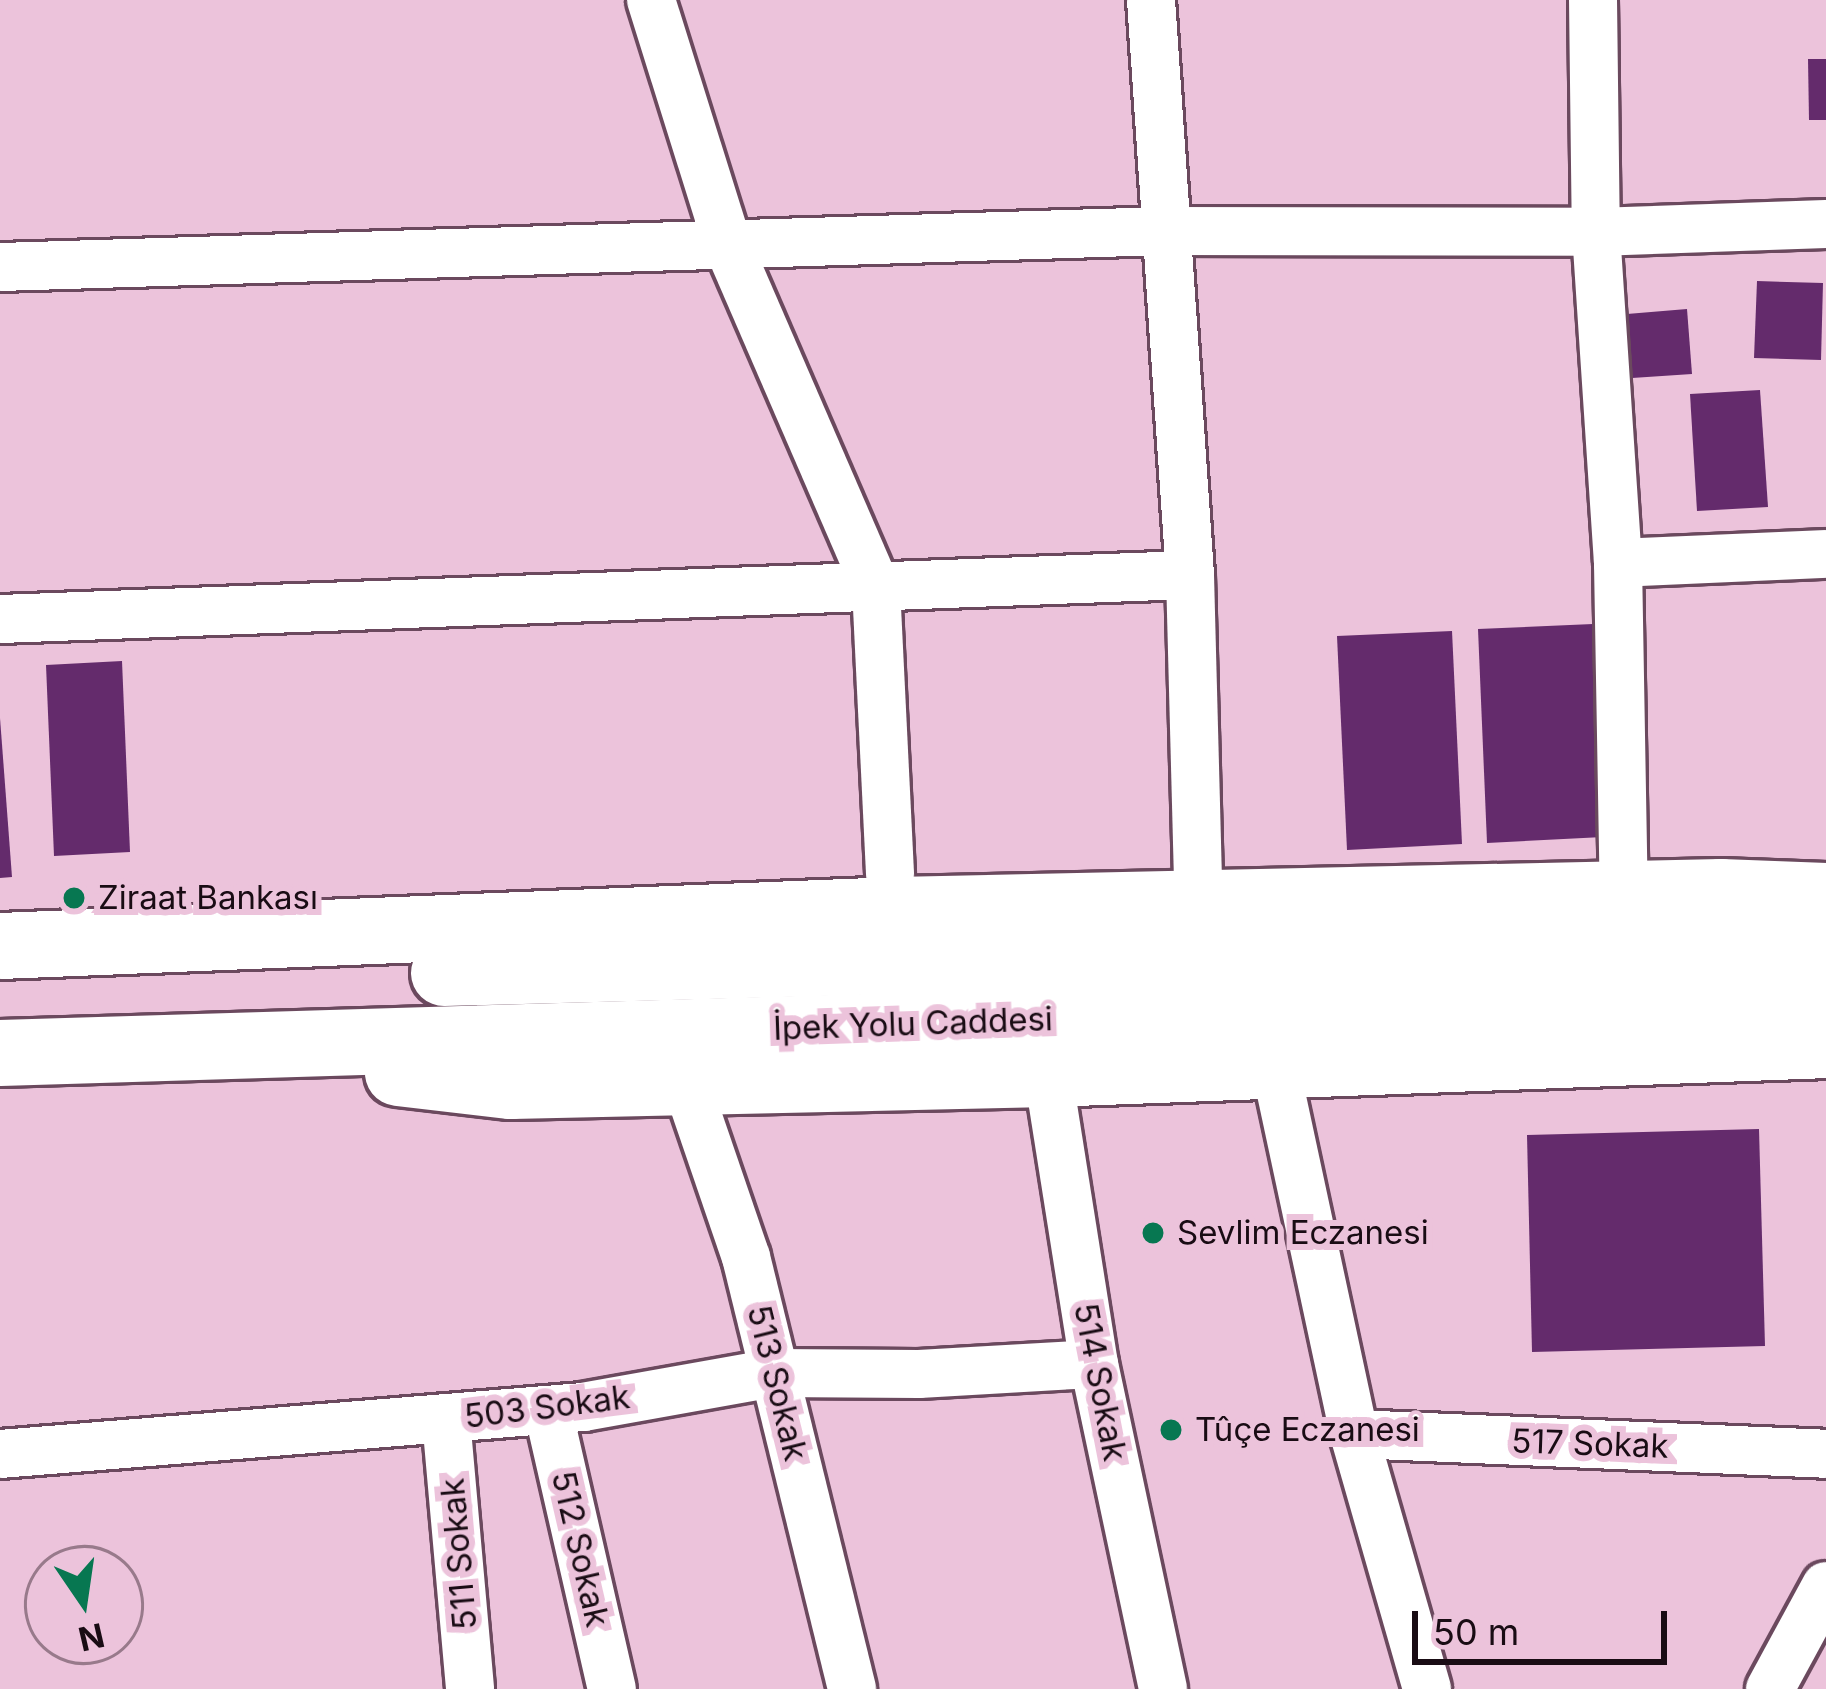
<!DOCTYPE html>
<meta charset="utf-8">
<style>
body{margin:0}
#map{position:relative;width:1826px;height:1689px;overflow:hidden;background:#ecc3db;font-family:Inter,sans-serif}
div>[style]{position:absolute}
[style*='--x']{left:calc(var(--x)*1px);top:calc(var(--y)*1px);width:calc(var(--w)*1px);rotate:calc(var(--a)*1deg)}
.building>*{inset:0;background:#642b6c}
.roads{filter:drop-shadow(3px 0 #6b495e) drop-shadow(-3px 0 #6b495e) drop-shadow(0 3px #6b495e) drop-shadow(0 -3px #6b495e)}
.minor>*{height:48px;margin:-24px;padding:0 24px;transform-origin:24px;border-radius:24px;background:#fff}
.highway>*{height:66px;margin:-33px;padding:0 33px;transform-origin:33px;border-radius:33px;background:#fff}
.dots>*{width:33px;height:33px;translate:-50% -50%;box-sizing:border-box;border:6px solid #ecc3db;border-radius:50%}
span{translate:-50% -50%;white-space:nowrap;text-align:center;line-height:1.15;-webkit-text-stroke:12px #ecc3db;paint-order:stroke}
.poi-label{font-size:33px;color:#190c14}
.left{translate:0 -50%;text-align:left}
.street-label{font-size:33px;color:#190c14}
.north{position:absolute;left:24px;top:1545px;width:120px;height:120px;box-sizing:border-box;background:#ecc3db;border:3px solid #987a8b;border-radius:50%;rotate:167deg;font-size:33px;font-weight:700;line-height:48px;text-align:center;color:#190c14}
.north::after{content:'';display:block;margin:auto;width:42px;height:54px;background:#077751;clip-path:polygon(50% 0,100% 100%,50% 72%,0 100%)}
.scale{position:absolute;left:1412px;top:1611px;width:255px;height:54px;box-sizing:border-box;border:6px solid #190c14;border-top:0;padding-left:15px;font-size:36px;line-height:42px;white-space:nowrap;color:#190c14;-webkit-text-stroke:9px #ecc3db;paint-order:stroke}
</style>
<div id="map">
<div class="building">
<div style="clip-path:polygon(1808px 59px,1826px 59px,1826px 120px,1809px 120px)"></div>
<div style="clip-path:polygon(1757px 281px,1823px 283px,1821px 360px,1754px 358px)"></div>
<div style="clip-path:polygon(1687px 309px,1692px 374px,1632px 378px,1627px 314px)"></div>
<div style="clip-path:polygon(1760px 390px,1768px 507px,1697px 511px,1690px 394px)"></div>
<div style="clip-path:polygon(1593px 624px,1603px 837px,1487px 843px,1478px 629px)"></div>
<div style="clip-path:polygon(1452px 631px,1462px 844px,1347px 850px,1337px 636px)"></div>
<div style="clip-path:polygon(122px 661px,130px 852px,54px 856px,46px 665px)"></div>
<div style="clip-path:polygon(0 718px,12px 877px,0 878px)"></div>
<div style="clip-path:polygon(1759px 1129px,1765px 1346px,1532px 1352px,1527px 1135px)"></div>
</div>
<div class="roads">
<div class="minor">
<div style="--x:651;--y:0;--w:255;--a:72.6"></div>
<div style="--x:727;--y:243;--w:375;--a:66.6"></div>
<div style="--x:876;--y:587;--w:288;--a:87.2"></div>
<div style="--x:1151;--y:0;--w:576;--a:86.12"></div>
<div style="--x:1190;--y:575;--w:303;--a:88.5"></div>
<div style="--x:1593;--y:0;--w:232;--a:89.3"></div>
<div style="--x:1596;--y:232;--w:332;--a:86.2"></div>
<div style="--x:1618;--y:563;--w:331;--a:89"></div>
<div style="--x:0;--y:267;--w:1168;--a:-1.77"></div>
<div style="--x:1167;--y:231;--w:429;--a:0.1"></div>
<div style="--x:1596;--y:232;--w:230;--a:-2"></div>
<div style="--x:1618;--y:563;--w:208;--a:-2.5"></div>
<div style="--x:0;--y:619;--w:1191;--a:-2.12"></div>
<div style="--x:1275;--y:1065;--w:377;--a:77.9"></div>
<div style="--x:1354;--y:1434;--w:265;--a:74"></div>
<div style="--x:1048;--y:1074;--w:294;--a:81"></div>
<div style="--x:1094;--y:1364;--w:332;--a:78"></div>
<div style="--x:686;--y:1082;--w:185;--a:71.1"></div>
<div style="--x:746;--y:1257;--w:445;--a:76.2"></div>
<div style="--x:548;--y:1410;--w:286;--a:77.1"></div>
<div style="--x:446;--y:1419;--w:271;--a:84.9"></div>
<div style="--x:1354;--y:1434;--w:472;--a:2.4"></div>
<div style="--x:0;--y:1454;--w:585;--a:-4.61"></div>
<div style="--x:583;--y:1407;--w:194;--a:-10.1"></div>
<div style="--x:774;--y:1373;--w:145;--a:0.4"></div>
<div style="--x:919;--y:1374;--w:175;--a:-3.3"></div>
<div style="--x:1770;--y:1689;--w:117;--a:-61.5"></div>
</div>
<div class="highway">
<div style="--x:0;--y:946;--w:897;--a:-2.3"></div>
<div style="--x:896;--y:910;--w:825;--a:-1.25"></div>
<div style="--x:1721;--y:892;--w:105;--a:2.2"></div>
<div style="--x:444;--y:973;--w:1382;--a:-1.53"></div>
<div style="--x:0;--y:1053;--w:1827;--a:-1.73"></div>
<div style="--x:398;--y:1073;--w:114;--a:6.6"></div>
<div style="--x:511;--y:1086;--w:537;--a:-1.28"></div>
<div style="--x:1048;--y:1074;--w:779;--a:-2.13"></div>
</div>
</div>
<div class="dots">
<div style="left:74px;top:898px;background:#077751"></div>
<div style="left:1153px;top:1233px;background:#077751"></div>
<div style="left:1171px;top:1430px;background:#077751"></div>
</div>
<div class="poi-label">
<span class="left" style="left:98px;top:898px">Ziraat Bankası</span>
<span class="left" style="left:1177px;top:1233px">Sevlim Eczanesi</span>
<span class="left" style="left:1195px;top:1430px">Tûçe Eczanesi</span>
</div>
<div class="street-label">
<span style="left:913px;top:1024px;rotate:-2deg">İpek Yolu Caddesi</span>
<span style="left:1100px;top:1382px;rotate:79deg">514 Sokak</span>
<span style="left:777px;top:1383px;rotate:76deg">513 Sokak</span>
<span style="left:547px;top:1407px;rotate:-7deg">503 Sokak</span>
<span style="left:1590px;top:1444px;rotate:2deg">517 Sokak</span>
<span style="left:580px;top:1549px;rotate:77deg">512 Sokak</span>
<span style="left:459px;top:1554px;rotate:-95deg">511 Sokak</span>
</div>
<div class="north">N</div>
<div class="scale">50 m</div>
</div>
